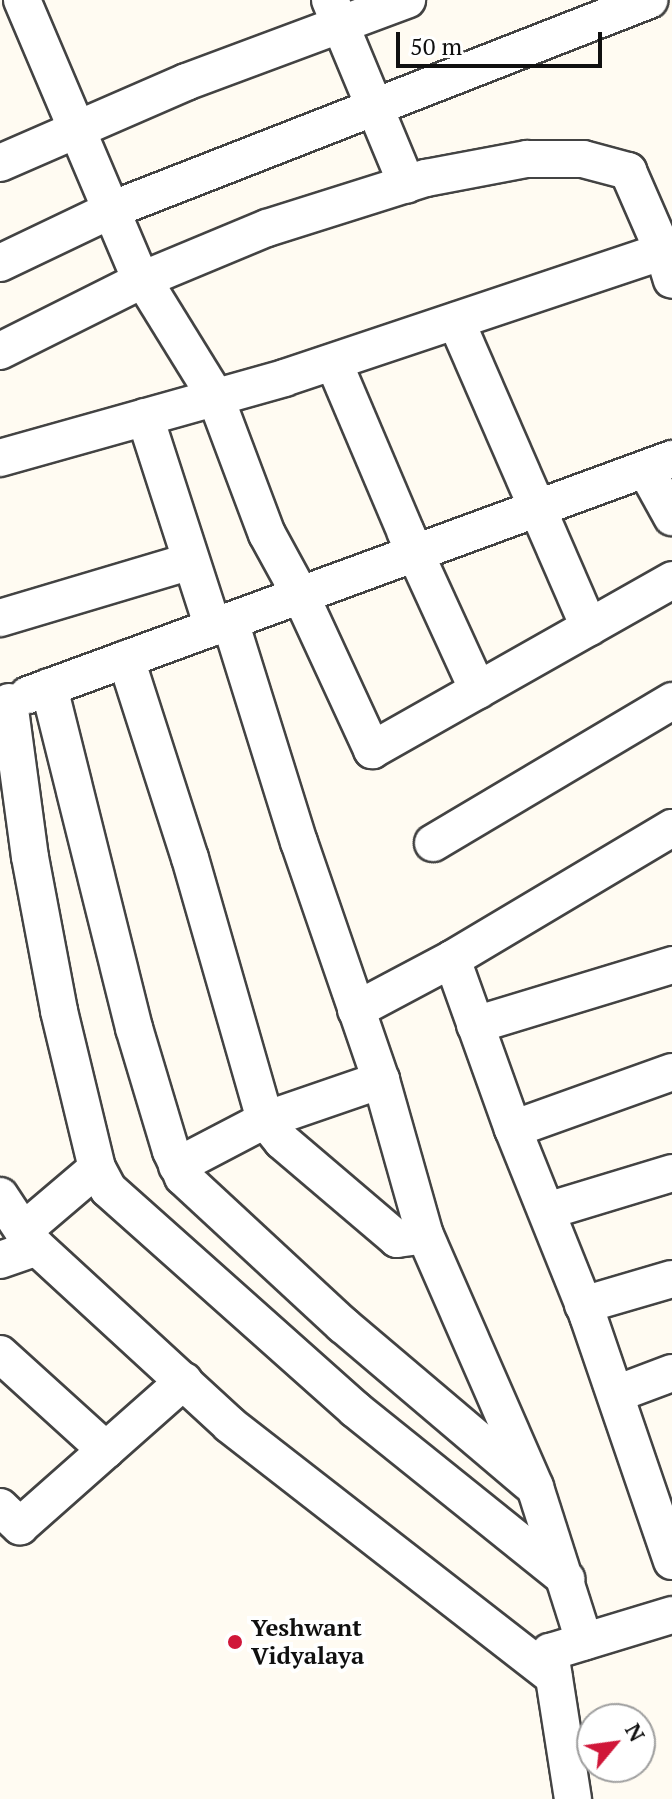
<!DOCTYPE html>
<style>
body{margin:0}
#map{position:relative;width:672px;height:1799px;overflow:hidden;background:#fffbf2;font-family:"PT Serif",serif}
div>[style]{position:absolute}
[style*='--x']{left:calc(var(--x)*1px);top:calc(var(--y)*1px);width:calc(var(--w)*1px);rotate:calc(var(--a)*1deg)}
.roads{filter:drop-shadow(2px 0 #434343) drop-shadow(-2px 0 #434343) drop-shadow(0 2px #434343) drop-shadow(0 -2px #434343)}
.minor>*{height:36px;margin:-18px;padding:0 18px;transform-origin:18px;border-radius:18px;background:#fff}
.dots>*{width:22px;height:22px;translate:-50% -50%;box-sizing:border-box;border:4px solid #fff;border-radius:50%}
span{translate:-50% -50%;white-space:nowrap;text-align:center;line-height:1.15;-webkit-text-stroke:8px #fff;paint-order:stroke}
.poi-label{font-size:24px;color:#101010;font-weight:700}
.left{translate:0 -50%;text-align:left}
.north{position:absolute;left:576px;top:1703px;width:80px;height:80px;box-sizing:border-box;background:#fff;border:2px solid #9f9f9f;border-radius:50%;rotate:61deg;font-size:22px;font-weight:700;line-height:32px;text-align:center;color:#101010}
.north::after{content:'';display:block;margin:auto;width:28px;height:36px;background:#d01739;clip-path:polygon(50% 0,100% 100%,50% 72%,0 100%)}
.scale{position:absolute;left:396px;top:32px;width:206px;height:36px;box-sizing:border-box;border:4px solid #101010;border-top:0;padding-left:10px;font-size:24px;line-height:28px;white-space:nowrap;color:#101010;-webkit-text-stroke:6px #fff;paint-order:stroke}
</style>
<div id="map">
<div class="roads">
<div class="minor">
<div style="--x:22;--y:0;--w:291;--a:67"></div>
<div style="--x:136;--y:268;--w:150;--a:58.3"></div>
<div style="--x:215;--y:396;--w:147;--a:69.4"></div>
<div style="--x:267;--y:534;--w:71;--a:61.3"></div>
<div style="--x:301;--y:596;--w:170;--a:65.2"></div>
<div style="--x:372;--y:750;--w:345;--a:-29.5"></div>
<div style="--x:330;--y:0;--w:200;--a:67.4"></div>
<div style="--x:0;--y:163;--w:203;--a:-23.5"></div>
<div style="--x:186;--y:82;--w:236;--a:-20.4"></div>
<div style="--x:0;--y:263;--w:123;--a:-25.5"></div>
<div style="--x:111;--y:210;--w:578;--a:-21.32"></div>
<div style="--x:456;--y:321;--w:334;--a:66.5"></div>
<div style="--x:0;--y:351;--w:159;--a:-26.6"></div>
<div style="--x:142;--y:280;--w:135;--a:-22.6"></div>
<div style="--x:267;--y:228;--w:167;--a:-17.5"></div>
<div style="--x:426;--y:178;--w:103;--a:-10.7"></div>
<div style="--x:527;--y:159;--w:56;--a:0"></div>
<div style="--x:583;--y:159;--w:47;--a:14.9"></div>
<div style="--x:628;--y:171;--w:87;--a:66.4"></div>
<div style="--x:334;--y:363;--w:185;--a:67"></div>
<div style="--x:406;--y:533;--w:173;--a:65.4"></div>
<div style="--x:145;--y:417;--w:221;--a:72.1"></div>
<div style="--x:0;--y:458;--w:295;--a:-15.7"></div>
<div style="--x:284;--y:378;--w:400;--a:-18.5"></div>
<div style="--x:663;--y:251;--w:30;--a:73"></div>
<div style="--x:646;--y:470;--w:54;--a:61"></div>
<div style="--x:0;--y:618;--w:199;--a:-16.6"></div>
<div style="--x:230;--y:621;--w:232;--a:72.7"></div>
<div style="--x:299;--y:842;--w:252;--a:71"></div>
<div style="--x:381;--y:1080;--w:161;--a:74.2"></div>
<div style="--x:425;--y:1235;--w:275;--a:66.4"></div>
<div style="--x:535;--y:1487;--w:162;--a:72.3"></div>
<div style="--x:126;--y:659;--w:209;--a:72.2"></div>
<div style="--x:190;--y:858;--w:273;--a:74"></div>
<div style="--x:265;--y:1120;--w:27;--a:51"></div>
<div style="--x:282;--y:1141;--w:151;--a:40.4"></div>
<div style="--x:397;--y:1239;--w:28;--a:-8"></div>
<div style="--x:49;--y:687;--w:351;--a:76"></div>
<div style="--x:134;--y:1028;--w:128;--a:73.3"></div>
<div style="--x:171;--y:1151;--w:29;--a:65"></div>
<div style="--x:183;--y:1177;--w:218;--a:42.8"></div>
<div style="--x:343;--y:1325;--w:244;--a:40.3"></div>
<div style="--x:28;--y:695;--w:686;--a:-20.13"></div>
<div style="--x:9;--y:702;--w:156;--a:82.3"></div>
<div style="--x:30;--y:857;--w:157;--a:79.3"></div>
<div style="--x:59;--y:1011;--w:162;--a:76.4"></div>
<div style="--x:97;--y:1168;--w:24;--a:62"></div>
<div style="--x:108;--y:1189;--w:332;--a:41.7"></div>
<div style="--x:356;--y:1410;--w:270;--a:38.8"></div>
<div style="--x:433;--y:843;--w:278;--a:-30.7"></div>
<div style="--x:452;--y:959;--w:181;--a:70.3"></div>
<div style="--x:513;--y:1129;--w:201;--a:68.1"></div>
<div style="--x:588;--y:1316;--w:259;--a:71.1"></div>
<div style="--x:356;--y:1010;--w:109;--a:-28"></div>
<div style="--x:452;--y:959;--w:256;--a:-30.8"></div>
<div style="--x:475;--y:1025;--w:206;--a:-16.9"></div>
<div style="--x:513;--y:1129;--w:169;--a:-19.7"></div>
<div style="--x:177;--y:1166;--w:99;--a:-27.6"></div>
<div style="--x:265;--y:1120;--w:123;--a:-19"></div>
<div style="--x:0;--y:1196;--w:53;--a:56.6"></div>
<div style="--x:29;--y:1240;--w:273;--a:42.6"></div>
<div style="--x:230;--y:1425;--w:410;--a:37.9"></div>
<div style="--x:547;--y:1211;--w:131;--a:-16.9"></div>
<div style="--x:23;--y:1231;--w:97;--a:-40.4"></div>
<div style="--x:0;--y:1260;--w:39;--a:-19"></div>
<div style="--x:583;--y:1305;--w:93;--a:-16.3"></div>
<div style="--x:0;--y:1354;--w:143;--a:42.2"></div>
<div style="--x:616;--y:1394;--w:60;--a:-20.6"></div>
<div style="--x:0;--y:1507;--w:28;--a:44"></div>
<div style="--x:20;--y:1526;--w:219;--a:-41.5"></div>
<div style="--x:573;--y:1799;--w:149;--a:-98.9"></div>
<div style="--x:550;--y:1652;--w:127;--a:-16.9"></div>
</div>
</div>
<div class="dots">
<div style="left:235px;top:1642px;background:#d01739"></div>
</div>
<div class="poi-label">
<span class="left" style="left:251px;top:1642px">Yeshwant<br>Vidyalaya</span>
</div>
<div class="north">N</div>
<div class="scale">50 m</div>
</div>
